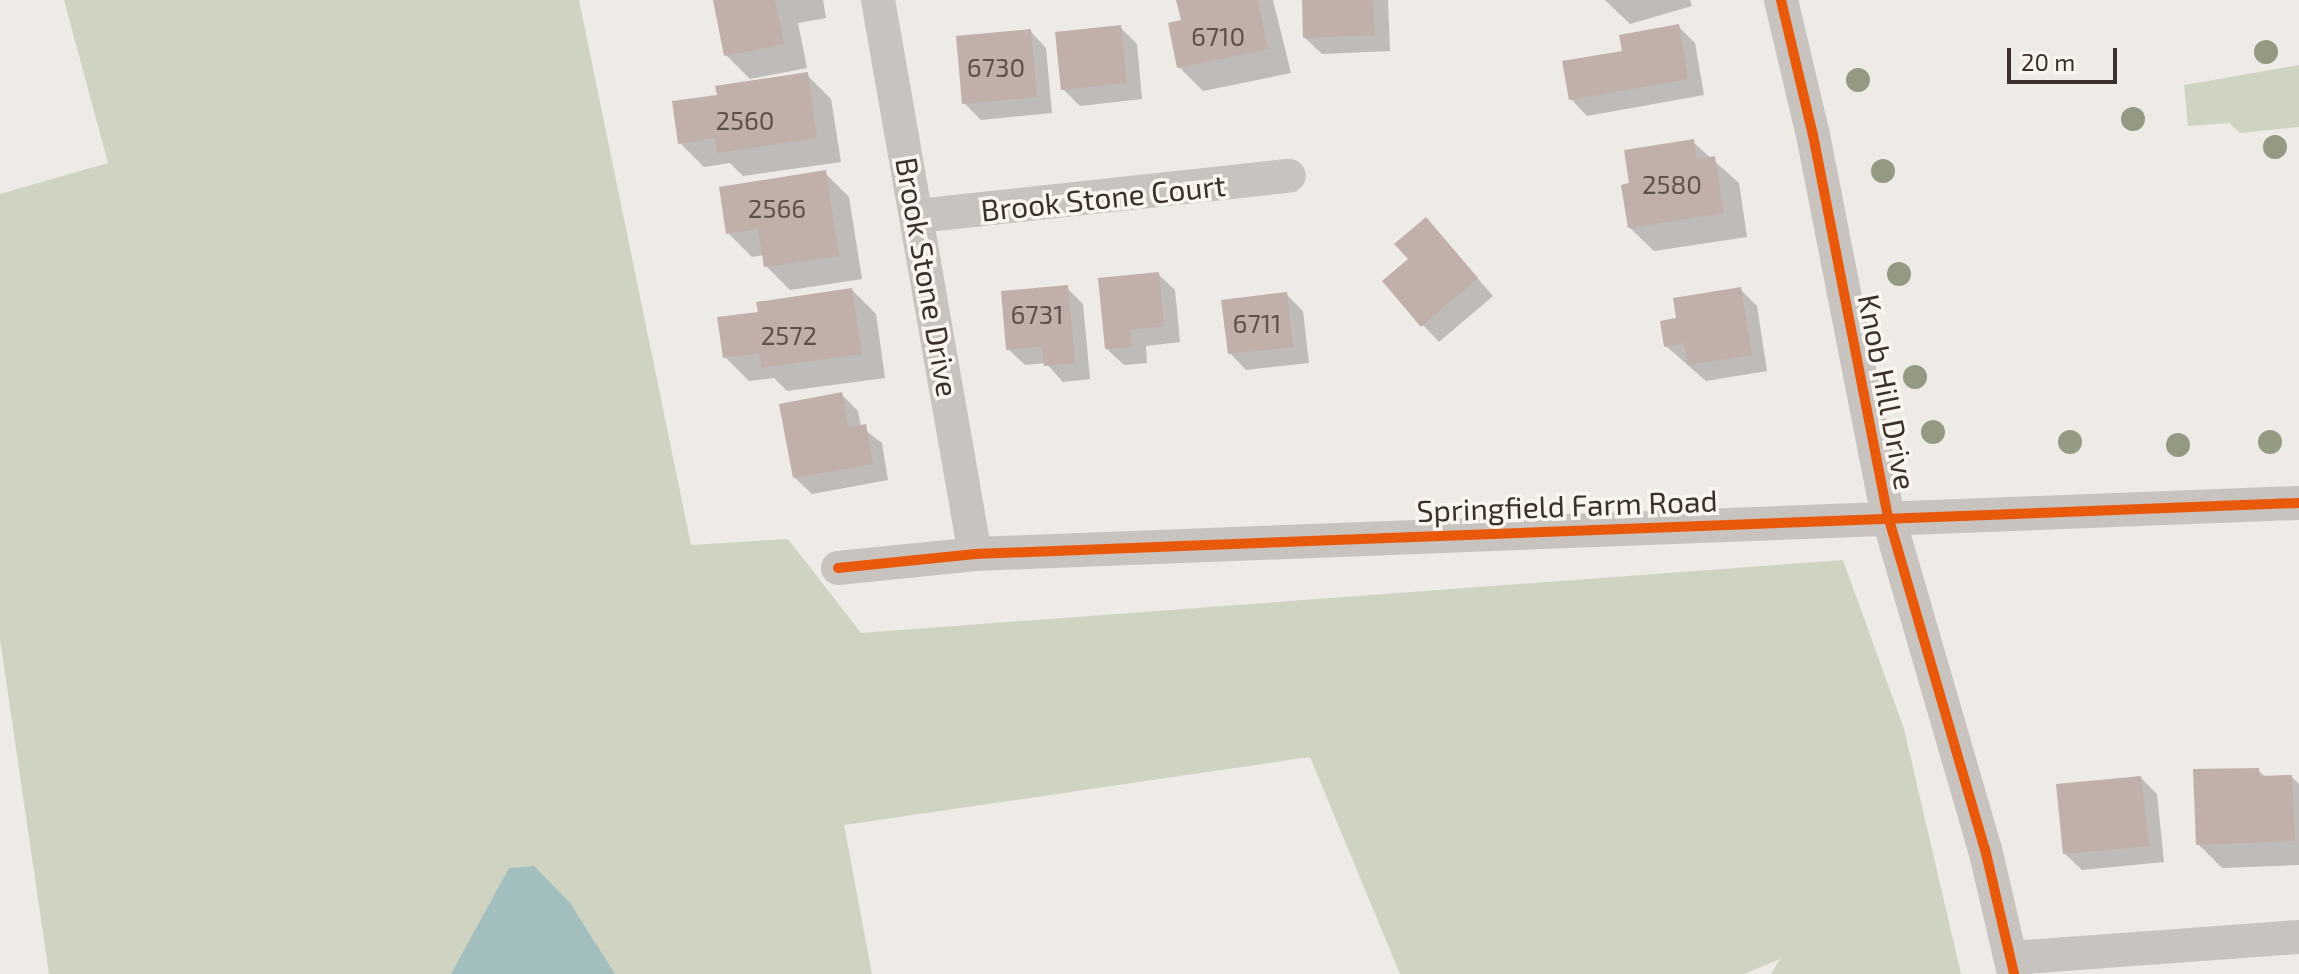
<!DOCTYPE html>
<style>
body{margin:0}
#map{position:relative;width:2299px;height:974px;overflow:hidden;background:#eeeae6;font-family:"Exo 2",sans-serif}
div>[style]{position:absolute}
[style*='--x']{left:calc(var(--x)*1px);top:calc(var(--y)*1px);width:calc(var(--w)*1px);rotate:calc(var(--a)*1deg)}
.green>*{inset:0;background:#cfd3c1}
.water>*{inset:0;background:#a3bebf}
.shadow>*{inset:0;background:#0003}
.building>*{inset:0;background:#c1b0a9}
.street>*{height:34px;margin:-17px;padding:0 17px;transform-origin:17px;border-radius:17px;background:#c8c3bf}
.cycleway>*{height:10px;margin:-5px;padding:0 5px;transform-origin:5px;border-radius:5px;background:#e8590c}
.trees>*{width:24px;height:24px;margin:-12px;border-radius:50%;background:#939983}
span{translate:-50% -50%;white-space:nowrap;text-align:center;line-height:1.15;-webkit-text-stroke:7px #faf5ef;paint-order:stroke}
.number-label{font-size:26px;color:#5c514b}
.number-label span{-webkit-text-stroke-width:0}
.street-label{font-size:30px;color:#3a312c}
.scale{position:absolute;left:2007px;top:48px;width:110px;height:36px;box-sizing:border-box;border:4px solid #3a312c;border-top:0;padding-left:10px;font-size:24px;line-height:28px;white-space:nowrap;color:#3a312c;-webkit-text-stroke:6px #faf5ef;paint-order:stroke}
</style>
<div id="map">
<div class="green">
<div style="clip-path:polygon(64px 0,579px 0,691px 545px,788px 539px,861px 633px,1843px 560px,1904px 729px,1961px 974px,1771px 974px,1780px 959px,1744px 974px,1400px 974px,1310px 757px,844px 825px,872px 974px,49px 974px,0 639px,0 194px,108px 163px)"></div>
<div style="clip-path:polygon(2299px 65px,2299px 127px,2240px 133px,2229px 123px,2188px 126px,2184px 85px)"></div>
</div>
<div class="water">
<div style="clip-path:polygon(534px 866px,570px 903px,615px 974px,451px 974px,509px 868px)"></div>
</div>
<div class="shadow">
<div style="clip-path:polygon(715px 0,823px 0,826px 18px,798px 23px,807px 68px,750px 79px,726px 55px)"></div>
<div style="clip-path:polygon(1178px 0,1273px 0,1291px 73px,1203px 91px,1179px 67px,1183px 21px)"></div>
<div style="clip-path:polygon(1304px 0,1388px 0,1390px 51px,1322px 54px,1305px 38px)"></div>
<div style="clip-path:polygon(1605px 0,1690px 0,1692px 6px,1630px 24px)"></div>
<div style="clip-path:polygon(1678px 26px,1695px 43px,1704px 95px,1587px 116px,1571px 99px,1625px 52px)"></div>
<div style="clip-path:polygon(1120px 27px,1137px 44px,1142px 99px,1080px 106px,1063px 89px)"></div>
<div style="clip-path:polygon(1030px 31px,1046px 48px,1052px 113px,981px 120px,964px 103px)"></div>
<div style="clip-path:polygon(807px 75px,831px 99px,841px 162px,743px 176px,730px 163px,704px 167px,680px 143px,719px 97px)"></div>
<div style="clip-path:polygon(1693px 142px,1739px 183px,1747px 237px,1654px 251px,1629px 227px)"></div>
<div style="clip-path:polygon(825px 173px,849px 197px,862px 279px,790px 290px,766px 266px,764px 255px,752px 257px,728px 233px)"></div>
<div style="clip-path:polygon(1426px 219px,1493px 296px,1439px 342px,1423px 325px)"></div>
<div style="clip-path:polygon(1158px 274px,1175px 290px,1180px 342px,1146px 346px,1147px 363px,1124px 365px,1107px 349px)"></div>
<div style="clip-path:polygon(1067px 288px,1083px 304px,1090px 379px,1063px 382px,1046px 363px,1025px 365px,1008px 349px)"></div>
<div style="clip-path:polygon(1740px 289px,1757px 306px,1767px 371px,1706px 381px,1666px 346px,1679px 320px)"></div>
<div style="clip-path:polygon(852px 290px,876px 314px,885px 378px,787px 391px,774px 378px,749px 381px,725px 357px,760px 314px)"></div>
<div style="clip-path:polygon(1286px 294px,1303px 311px,1309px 363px,1246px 370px,1230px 353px)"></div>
<div style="clip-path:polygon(842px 395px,858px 411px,861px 427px,882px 443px,888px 480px,812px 494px,795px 478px)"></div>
<div style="clip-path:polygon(2258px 770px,2266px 778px,2292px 777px,2299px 784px,2299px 865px,2222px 868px,2198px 844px)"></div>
<div style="clip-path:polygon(2141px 778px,2157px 794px,2164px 862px,2082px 870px,2065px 854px)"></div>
</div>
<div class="building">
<div style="clip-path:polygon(713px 0,775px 0,784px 44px,724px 56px)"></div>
<div style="clip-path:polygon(1176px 0,1258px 0,1268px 49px,1177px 68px,1168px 23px,1181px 20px)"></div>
<div style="clip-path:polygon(1302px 0,1373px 0,1375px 35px,1303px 38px)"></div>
<div style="clip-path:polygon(1679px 24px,1688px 79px,1569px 100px,1562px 61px,1622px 51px,1619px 35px)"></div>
<div style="clip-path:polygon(1121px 25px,1127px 83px,1061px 90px,1055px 32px)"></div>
<div style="clip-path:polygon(1031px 29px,1037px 97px,962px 104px,956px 36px)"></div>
<div style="clip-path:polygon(808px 72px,817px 138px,717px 153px,715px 138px,678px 144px,672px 101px,717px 95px,715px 86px)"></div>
<div style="clip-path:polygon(1694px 139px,1697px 159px,1715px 156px,1724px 213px,1628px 228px,1621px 185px,1629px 183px,1624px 150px)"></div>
<div style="clip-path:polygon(826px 170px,839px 256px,764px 267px,758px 229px,726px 234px,719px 187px)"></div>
<div style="clip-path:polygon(1426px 217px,1478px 278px,1421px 327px,1382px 281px,1408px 259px,1394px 244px)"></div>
<div style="clip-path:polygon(1159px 272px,1164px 326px,1130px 330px,1132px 347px,1105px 349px,1098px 278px)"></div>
<div style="clip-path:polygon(1068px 285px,1075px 363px,1044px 366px,1042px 346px,1006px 350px,1001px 291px)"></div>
<div style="clip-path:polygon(1741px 287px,1752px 355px,1688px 365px,1684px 343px,1664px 347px,1660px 321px,1676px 318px,1673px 298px)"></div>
<div style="clip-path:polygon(852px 288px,862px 354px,761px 368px,759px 353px,723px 358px,717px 317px,758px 312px,756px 302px)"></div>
<div style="clip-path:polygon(1287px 292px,1293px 347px,1228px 354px,1221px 300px)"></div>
<div style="clip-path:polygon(842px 392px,848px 427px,866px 424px,873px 464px,793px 478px,779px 404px)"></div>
<div style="clip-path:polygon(2259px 768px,2259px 776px,2292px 775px,2295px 841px,2196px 845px,2193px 769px)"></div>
<div style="clip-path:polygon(2141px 776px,2149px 846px,2063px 854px,2056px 784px)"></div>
</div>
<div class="street">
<div style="--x:878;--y:0;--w:562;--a:80.07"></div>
<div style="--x:1781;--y:0;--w:139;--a:76.7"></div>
<div style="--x:1813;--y:135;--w:388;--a:78.9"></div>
<div style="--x:1888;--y:516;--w:347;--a:73.8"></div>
<div style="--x:1985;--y:849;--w:128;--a:76.9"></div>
<div style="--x:918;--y:216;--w:373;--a:-6.2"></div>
<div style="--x:838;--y:568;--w:138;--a:-5.8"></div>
<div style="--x:975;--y:554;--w:1325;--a:-2.21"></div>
<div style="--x:2012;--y:958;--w:288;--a:-4.2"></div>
</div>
<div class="cycleway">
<div style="--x:1781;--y:0;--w:139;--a:76.7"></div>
<div style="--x:1813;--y:135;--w:388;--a:78.9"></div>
<div style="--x:1888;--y:516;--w:347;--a:73.8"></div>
<div style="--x:1985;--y:849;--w:128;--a:76.9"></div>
<div style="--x:838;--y:568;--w:138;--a:-5.8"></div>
<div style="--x:975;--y:554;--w:1325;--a:-2.21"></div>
</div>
<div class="trees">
<div style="left:2266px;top:52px"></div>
<div style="left:1858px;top:80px"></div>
<div style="left:2133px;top:119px"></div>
<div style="left:2275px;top:147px"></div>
<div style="left:1883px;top:171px"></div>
<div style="left:1899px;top:274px"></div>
<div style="left:1915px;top:377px"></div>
<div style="left:1933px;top:432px"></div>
<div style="left:2070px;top:442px"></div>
<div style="left:2270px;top:442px"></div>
<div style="left:2178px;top:445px"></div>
</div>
<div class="number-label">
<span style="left:1218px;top:36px">6710</span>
<span style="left:996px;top:67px">6730</span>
<span style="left:745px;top:120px">2560</span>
<span style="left:1672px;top:184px">2580</span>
<span style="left:777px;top:208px">2566</span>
<span style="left:1037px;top:314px">6731</span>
<span style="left:1257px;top:323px">6711</span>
<span style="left:789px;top:335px">2572</span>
</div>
<div class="street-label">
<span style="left:1103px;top:197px;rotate:-6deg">Brook Stone Court</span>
<span style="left:928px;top:277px;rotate:80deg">Brook Stone Drive</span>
<span style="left:1888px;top:392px;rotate:79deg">Knob Hill Drive</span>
<span style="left:1567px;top:505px;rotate:-2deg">Springfield Farm Road</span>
</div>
<div class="scale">20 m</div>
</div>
